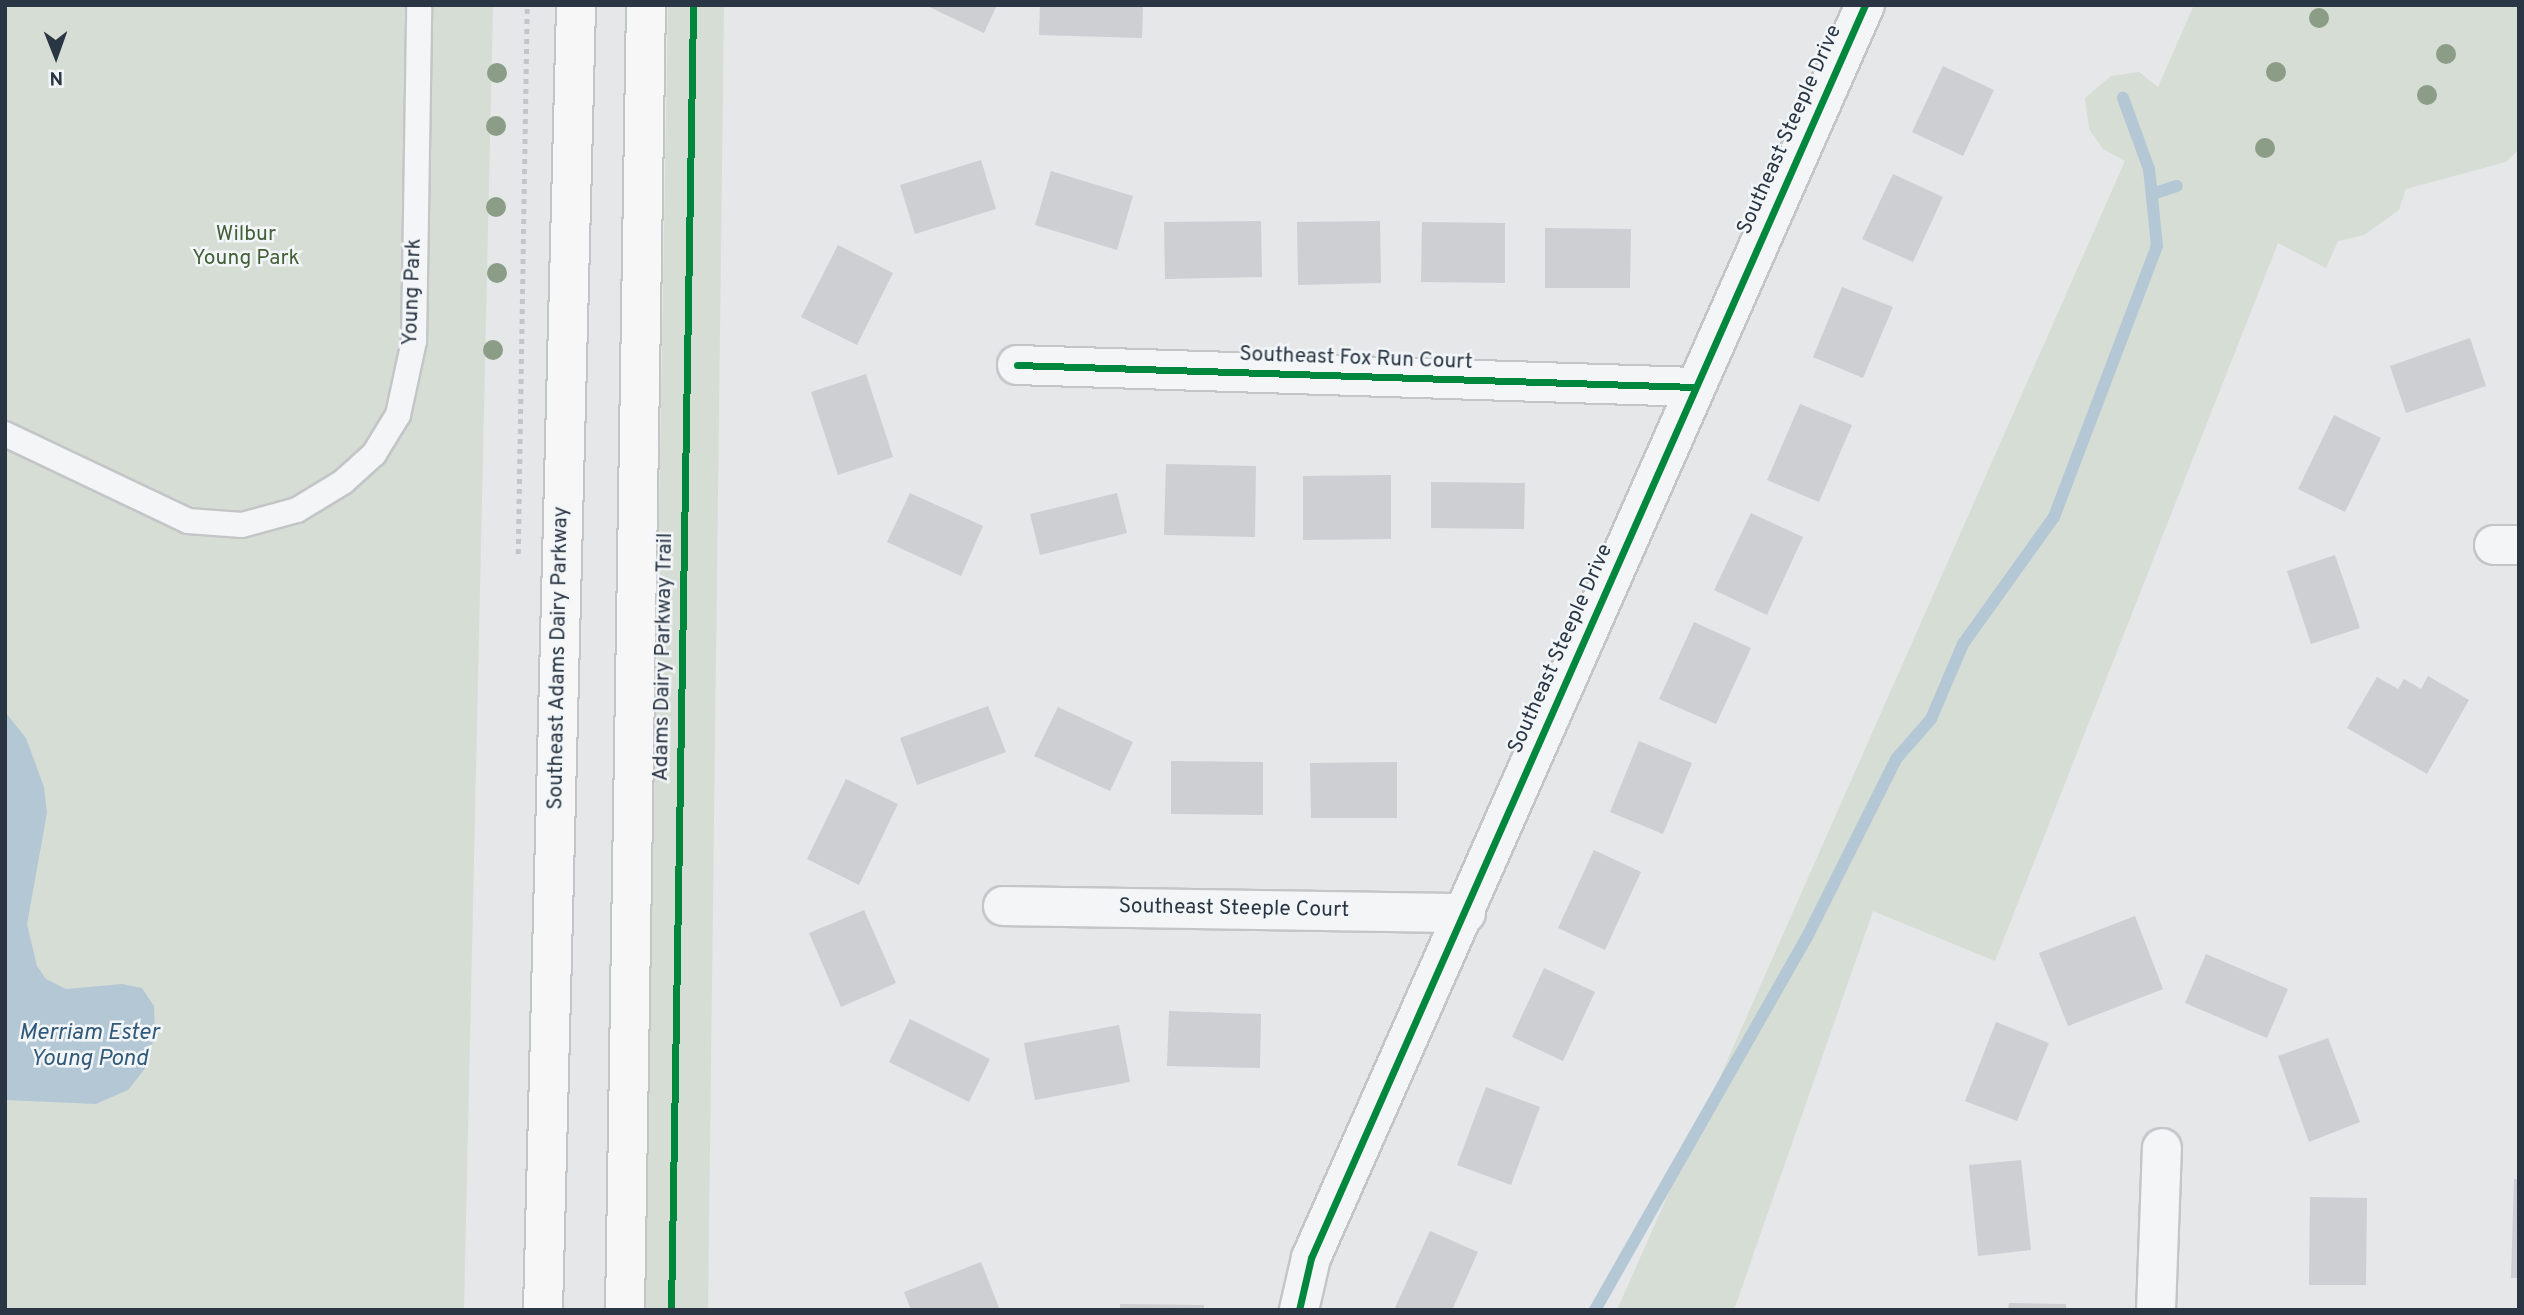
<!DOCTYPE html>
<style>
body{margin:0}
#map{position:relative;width:2524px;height:1315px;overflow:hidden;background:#e5e7e9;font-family:Overpass,sans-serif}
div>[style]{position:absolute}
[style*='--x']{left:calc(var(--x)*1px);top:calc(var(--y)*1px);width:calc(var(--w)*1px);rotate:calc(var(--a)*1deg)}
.green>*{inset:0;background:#d6ddd5}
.water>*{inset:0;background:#b3c7d5}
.stream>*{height:12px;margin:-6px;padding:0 6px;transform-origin:6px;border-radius:6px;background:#b3c7d5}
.building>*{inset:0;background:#cdcfd2}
.path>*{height:4.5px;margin-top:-2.25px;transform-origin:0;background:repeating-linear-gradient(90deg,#c3c6c9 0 5px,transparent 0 10px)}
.roads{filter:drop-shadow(2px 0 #c3c5c7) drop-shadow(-2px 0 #c3c5c7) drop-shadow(0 2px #c3c5c7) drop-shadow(0 -2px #c3c5c7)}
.lane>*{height:24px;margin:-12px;padding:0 12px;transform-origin:12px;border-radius:12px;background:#f4f5f6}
.street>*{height:38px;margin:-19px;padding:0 19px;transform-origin:19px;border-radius:19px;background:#f4f5f6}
.secondary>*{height:38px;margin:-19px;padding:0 19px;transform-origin:19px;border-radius:19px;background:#f7f7f8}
.cycleway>*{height:7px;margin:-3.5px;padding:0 3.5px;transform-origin:3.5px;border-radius:3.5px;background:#00873e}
.trees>*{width:20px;height:20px;margin:-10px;border-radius:50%;background:#8c9d87}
span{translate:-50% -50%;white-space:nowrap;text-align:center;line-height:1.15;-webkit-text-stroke:5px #f3f6f8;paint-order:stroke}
.street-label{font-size:21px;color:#2a3644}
.park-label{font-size:21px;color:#436037}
.water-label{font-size:23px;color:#325a7a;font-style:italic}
.frame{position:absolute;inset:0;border:7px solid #2a3644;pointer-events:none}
.north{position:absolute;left:21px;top:21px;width:70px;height:70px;-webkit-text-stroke:5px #f3f6f8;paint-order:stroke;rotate:179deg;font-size:19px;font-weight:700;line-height:28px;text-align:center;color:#2a3644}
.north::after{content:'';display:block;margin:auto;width:24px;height:32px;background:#2a3644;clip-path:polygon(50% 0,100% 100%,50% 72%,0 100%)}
</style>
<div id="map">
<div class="green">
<div style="clip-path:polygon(5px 5px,493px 5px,464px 1310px,5px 1310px)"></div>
<div style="clip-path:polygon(668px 5px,724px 5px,708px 1310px,645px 1310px)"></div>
<div style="clip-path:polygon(2194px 5px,2519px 5px,2519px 149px,2506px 162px,2406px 189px,2399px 210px,2364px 235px,2338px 241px,2326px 268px,2278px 243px,1995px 961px,1873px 911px,1734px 1310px,1617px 1310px,2125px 161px,2103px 149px,2089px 129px,2085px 98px,2111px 76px,2139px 72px,2158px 87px)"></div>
</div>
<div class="water">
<div style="clip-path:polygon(5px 712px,26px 738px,44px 787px,47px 813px,27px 924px,37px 966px,46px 979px,66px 989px,122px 984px,142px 988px,154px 1006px,155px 1033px,147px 1066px,128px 1090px,96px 1104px,5px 1100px)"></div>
</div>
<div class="stream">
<div style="--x:2152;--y:194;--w:26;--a:-18"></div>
<div style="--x:1595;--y:1310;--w:429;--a:-60.4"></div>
<div style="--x:1807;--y:937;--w:199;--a:-63.4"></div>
<div style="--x:1896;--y:759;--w:53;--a:-48.8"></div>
<div style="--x:1931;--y:719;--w:82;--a:-66.9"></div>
<div style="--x:1963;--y:644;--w:156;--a:-54.4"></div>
<div style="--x:2054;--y:517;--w:290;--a:-69.2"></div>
<div style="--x:2157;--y:246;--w:77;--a:-95.9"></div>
<div style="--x:2149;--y:169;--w:76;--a:-110.1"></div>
</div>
<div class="building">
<div style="clip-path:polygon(925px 5px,997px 5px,984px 33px)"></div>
<div style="clip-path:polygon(1040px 5px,1143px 5px,1142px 38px,1039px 35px)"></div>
<div style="clip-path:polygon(1943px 66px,1994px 90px,1963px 156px,1912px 132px)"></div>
<div style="clip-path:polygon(981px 160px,996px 209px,915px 234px,900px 185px)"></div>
<div style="clip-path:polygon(1051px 171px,1133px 196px,1117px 250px,1035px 225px)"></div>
<div style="clip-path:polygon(1893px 174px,1943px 197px,1913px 262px,1862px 239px)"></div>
<div style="clip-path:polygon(1261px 221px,1262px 277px,1165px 279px,1164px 222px)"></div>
<div style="clip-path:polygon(1380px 221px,1381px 283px,1298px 285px,1297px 222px)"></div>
<div style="clip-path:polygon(1422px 222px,1505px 223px,1505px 283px,1421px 282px)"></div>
<div style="clip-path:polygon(1545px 228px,1631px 229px,1630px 288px,1545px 288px)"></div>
<div style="clip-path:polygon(838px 245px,893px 273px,857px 345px,801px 317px)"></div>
<div style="clip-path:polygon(1842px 287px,1893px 307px,1863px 378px,1813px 357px)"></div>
<div style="clip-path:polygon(2470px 338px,2486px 386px,2406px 413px,2390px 366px)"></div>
<div style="clip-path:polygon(866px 374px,893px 457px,838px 475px,811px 392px)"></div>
<div style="clip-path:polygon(1800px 404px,1852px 425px,1819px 502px,1767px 480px)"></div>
<div style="clip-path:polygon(2334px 415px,2381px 438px,2345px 512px,2298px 489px)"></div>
<div style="clip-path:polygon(1166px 464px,1256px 466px,1255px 537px,1164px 535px)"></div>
<div style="clip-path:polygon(1391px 475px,1391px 539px,1303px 540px,1303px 476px)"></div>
<div style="clip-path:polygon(1431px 482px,1525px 483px,1524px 529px,1431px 528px)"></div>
<div style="clip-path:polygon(910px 493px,983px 526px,961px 576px,887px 542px)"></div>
<div style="clip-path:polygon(1117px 493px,1127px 533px,1040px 555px,1030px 514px)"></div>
<div style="clip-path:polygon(1751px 513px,1803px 537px,1767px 615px,1714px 590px)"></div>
<div style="clip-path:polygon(2335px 555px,2360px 628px,2311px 644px,2287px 571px)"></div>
<div style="clip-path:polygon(1694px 622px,1751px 648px,1716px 724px,1659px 699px)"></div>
<div style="clip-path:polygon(2428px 676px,2469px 700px,2427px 774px,2347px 728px,2377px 677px,2398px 689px,2404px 679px,2421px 689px)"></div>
<div style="clip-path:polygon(988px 706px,1006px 752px,917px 785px,900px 738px)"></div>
<div style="clip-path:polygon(1058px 707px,1133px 742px,1110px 791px,1034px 756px)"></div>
<div style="clip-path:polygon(1639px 741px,1692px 763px,1663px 834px,1610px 812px)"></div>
<div style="clip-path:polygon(1171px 761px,1263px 762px,1263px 815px,1171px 814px)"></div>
<div style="clip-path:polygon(1397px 762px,1397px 818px,1311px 818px,1310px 763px)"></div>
<div style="clip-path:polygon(846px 779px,898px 804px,859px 885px,807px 859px)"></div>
<div style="clip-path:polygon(1594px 850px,1641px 872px,1605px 950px,1558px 928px)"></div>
<div style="clip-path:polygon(864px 910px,896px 983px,841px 1007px,809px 933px)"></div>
<div style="clip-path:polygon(2135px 916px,2163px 989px,2068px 1026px,2039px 953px)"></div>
<div style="clip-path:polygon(2206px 954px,2288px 989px,2267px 1038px,2185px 1003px)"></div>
<div style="clip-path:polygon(1544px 968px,1595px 992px,1563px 1061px,1512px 1037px)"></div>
<div style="clip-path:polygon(1169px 1011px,1261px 1014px,1260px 1068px,1167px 1066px)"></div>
<div style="clip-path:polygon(910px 1019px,990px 1059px,969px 1102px,889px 1062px)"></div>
<div style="clip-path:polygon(1996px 1022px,2049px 1043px,2017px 1121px,1965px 1101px)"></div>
<div style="clip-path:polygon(1119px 1025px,1130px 1082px,1035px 1100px,1024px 1043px)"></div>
<div style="clip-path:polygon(2328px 1038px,2360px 1122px,2309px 1142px,2278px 1056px)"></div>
<div style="clip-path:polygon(1486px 1087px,1540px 1107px,1511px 1185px,1457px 1165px)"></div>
<div style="clip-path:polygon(2021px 1160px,2031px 1250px,1978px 1256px,1969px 1165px)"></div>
<div style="clip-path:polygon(2514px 1179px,2519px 1179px,2519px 1278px,2511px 1278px)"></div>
<div style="clip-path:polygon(2310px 1197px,2367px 1198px,2366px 1285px,2309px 1285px)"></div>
<div style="clip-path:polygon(1430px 1231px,1478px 1252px,1452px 1310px,1394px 1310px)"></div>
<div style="clip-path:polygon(981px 1262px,1000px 1310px,911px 1310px,904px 1292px)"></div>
<div style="clip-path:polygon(2009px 1303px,2066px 1304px,2066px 1310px,2008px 1310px)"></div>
<div style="clip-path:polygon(1120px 1304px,1204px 1305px,1204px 1310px,1120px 1310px)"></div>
</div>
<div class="path">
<div style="--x:518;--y:554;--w:549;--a:-89.06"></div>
</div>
<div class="roads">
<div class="lane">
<div style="--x:5;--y:434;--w:203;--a:25.4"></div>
<div style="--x:188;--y:521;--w:54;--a:4.2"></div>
<div style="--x:242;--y:525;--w:57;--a:-15.3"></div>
<div style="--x:297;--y:510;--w:54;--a:-31.3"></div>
<div style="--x:343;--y:482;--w:42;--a:-42.1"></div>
<div style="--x:374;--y:454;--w:46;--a:-58.4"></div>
<div style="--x:398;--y:415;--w:76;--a:-77.8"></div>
<div style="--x:414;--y:341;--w:336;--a:-89.1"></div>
</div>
<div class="street">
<div style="--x:1017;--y:365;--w:677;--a:1.86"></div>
<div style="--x:2494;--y:545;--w:25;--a:0"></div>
<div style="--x:1003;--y:906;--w:463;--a:0.9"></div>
<div style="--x:1299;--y:1310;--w:53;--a:-77"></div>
<div style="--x:1311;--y:1258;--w:1370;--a:-66.15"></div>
<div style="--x:2156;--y:1310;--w:162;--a:-87.9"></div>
</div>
<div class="secondary">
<div style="--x:543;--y:1310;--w:1305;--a:-88.55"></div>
<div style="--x:625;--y:1310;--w:1305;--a:-89.08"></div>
</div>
</div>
<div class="cycleway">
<div style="--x:1017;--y:365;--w:677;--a:1.86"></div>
<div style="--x:671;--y:1310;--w:1305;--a:-89.03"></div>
<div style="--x:1299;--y:1310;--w:53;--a:-77"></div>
<div style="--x:1311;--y:1258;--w:1370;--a:-66.15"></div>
</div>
<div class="trees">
<div style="left:2319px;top:18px"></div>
<div style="left:2446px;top:54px"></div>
<div style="left:2276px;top:72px"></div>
<div style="left:497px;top:73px"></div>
<div style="left:2427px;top:95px"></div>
<div style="left:496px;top:126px"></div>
<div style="left:2265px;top:148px"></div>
<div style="left:496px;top:207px"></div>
<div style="left:497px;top:273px"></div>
<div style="left:493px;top:350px"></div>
</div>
<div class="street-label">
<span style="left:1790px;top:130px;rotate:-66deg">Southeast Steeple Drive</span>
<span style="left:413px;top:292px;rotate:-88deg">Young Park</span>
<span style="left:1356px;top:359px;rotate:2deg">Southeast Fox Run Court</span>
<span style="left:1561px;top:649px;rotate:-66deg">Southeast Steeple Drive</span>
<span style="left:664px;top:657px;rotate:-89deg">Adams Dairy Parkway Trail</span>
<span style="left:559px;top:658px;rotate:-89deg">Southeast Adams Dairy Parkway</span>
<span style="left:1234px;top:909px;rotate:1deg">Southeast Steeple Court</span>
</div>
<div class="park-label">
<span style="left:246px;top:247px">Wilbur<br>Young Park</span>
</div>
<div class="water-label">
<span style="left:89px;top:1047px">Merriam Ester<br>Young Pond</span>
</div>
<div class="frame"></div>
<div class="north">N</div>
</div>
